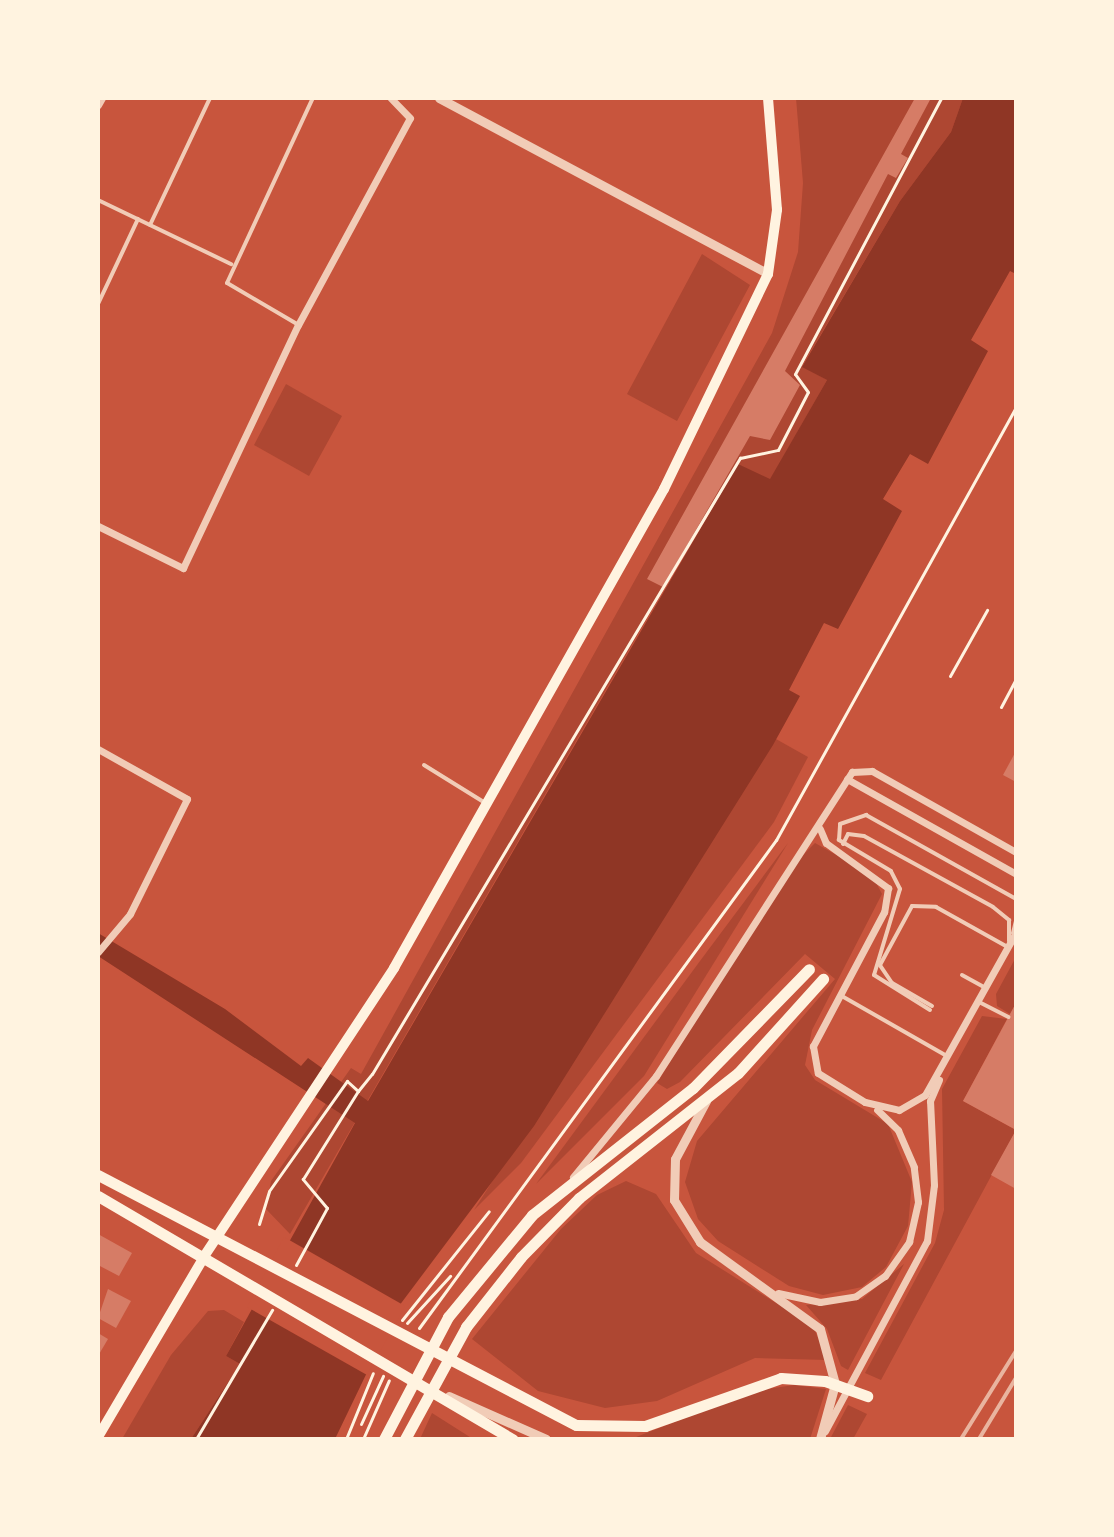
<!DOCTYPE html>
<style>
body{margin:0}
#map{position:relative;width:1114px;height:1537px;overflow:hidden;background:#c8553d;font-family:"Varela Round",sans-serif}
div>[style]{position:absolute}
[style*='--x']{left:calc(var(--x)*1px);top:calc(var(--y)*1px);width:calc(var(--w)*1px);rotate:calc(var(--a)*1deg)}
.green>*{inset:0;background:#ae4732}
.water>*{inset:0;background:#8f3625}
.pier>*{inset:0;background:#c8553d}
.building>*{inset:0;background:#d67c66}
.path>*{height:3px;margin:-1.5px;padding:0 1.5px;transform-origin:1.5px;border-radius:1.5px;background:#fff3e0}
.service>*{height:4px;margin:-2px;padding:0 2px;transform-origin:2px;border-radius:2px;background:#f1ccb7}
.minor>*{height:7px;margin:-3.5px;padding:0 3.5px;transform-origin:3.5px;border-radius:3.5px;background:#f1ccb7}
.tertiary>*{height:9px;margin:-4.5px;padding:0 4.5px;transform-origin:4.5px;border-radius:4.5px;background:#f1ccb7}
.secondary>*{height:10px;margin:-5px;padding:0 5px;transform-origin:5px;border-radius:5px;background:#fff3e0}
.primary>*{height:11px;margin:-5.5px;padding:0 5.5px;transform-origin:5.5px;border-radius:5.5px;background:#fff3e0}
.rail>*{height:4px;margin:-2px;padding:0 2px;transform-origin:2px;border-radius:2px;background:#e9b49f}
span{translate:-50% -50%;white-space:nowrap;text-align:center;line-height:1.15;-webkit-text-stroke:8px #fff3e0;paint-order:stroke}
.frame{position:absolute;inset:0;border:100px solid #fff3e0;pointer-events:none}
</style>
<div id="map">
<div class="green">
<div style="clip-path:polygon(796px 98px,963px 98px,951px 132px,900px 201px,802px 366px,827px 380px,770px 480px,737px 464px,290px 1234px,266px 1209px,271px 1181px,351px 1068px,361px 1074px,772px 333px,798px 252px,803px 183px)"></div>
<div style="clip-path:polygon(702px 254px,750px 285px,677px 421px,627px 394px)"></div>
<div style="clip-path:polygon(286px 384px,342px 416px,309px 476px,254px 445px)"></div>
<div style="clip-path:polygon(776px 739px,808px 757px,774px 822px,521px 1163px,474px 1210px)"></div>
<div style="clip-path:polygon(788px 843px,644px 1076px,536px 1184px,700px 961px)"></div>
<div style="clip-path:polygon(815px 843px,872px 875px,882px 894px,812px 1030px,805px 1065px,815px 1080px,888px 1124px,912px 1182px,908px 1226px,886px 1267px,862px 1287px,823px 1295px,789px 1286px,718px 1241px,698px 1219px,685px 1182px,697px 1141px,835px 979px,805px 954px,680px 1082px,667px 1089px,657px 1083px,792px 866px)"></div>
<div style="clip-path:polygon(1016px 957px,1016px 1003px,1010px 1014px,997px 1006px,996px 994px)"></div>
<div style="clip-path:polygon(982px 1016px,1007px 1019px,963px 1101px,1016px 1130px,881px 1380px,865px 1373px,935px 1243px,944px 1210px,942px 1089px)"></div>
<div style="clip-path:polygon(626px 1181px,656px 1194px,696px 1253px,813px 1326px,827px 1360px,755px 1358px,657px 1401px,605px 1408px,538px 1391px,472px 1339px,561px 1229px,597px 1195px)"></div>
<div style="clip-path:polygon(904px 1264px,848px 1370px,841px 1366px,827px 1329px,806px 1305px,862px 1299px)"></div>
<div style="clip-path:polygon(224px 1310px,244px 1322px,226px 1356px,240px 1364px,191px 1439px,122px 1439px,171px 1355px,208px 1311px)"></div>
<div style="clip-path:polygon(794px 1385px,826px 1389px,810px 1439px,631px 1439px,754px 1391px)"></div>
<div style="clip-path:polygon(848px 1405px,867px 1414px,853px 1439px,830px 1439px)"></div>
<div style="clip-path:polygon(432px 1413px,473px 1439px,420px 1439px)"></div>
</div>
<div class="water">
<div style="clip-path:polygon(963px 98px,1016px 98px,1016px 274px,1010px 271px,971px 340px,988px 351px,928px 464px,910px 454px,883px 499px,902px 511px,838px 629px,824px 623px,789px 690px,800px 696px,773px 745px,534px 1126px,399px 1306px,335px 1439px,191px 1439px,240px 1364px,226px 1356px,355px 1123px,98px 956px,98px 933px,225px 1009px,301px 1066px,308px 1058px,368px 1101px,738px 464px,770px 479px,827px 380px,802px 367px,900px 201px,951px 132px)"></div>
</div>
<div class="pier">
<div style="clip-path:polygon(284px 1237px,405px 1306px,367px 1375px,247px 1307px)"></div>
</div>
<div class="building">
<div style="clip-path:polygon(915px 98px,931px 98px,901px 154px,908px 158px,896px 178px,888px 174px,785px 371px,800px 385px,770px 440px,750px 436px,663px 587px,647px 579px)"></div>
<div style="clip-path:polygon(1016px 751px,1016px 782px,1003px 775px)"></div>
<div style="clip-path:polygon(1016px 1003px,1016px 1189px,991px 1175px,1016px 1130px,963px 1101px)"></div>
<div style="clip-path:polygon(98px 1234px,132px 1253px,119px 1276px,98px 1265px)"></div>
<div style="clip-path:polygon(108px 1289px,131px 1301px,116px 1328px,98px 1318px)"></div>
<div style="clip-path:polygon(98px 1333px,108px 1339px,98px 1356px)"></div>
</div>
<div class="path">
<div style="--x:950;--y:676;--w:76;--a:-60.7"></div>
<div style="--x:1001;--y:707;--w:32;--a:-62"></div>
<div style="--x:259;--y:1224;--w:34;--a:-73"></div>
<div style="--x:269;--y:1191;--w:135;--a:-54.7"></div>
<div style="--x:347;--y:1081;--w:15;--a:42"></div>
<div style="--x:358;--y:1091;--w:22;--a:-51"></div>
<div style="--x:372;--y:1074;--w:718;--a:-59.15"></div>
<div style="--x:740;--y:458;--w:39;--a:-12"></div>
<div style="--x:778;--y:450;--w:65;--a:-62.7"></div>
<div style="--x:808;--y:392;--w:22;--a:-126"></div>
<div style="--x:795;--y:374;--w:312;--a:-62.1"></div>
<div style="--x:296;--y:1265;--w:65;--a:-61.5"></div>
<div style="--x:327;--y:1208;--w:38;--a:-130"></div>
<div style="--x:303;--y:1179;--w:104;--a:-58"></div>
<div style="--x:402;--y:1320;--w:139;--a:-51.4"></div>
<div style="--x:407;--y:1323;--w:64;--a:-47.5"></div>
<div style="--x:419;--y:1328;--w:605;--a:-53.81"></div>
<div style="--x:776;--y:840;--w:495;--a:-61"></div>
<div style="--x:361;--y:1424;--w:53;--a:-65.4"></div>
<div style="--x:196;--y:1439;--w:150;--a:-59.5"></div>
<div style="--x:346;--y:1439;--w:71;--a:-67.8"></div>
<div style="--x:363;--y:1439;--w:64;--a:-66.2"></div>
</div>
<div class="service">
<div style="--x:98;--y:200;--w:148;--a:25.7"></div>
<div style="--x:150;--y:225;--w:140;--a:-64.7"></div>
<div style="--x:98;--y:304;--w:94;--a:-64.8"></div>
<div style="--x:297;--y:324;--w:81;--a:-149.6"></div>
<div style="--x:227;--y:283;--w:204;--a:-65.1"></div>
<div style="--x:424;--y:765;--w:74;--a:31.8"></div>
<div style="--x:843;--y:844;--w:11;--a:-63"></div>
<div style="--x:848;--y:834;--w:16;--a:7"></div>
<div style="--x:864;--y:836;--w:147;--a:28.8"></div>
<div style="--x:993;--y:907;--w:21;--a:39"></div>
<div style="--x:1009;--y:920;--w:21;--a:90"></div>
<div style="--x:1013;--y:933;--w:12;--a:-76"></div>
<div style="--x:962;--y:975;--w:25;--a:29"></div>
<div style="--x:840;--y:995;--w:123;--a:29.7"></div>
<div style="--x:979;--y:1002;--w:33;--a:27"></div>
<div style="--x:932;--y:1006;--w:46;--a:-150.1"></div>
<div style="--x:892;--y:983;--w:22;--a:-124"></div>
<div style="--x:880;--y:965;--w:67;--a:-61.5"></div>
<div style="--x:912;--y:906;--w:24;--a:2"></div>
<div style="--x:936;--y:907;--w:82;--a:29.1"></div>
<div style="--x:930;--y:1010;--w:66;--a:-148"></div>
<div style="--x:874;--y:975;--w:90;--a:-73.2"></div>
<div style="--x:900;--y:889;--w:20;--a:-117"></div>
<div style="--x:891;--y:871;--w:61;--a:-149.2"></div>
<div style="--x:839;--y:840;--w:16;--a:-86"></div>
<div style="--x:840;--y:824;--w:28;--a:-19"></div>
<div style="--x:866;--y:815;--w:172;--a:29.2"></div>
</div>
<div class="minor">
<div style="--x:98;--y:105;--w:8;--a:-60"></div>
<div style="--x:98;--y:526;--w:95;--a:26.3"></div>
<div style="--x:183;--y:568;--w:269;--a:-64.7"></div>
<div style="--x:298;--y:325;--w:235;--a:-61.6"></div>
<div style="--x:410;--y:118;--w:28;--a:-134"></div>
<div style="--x:98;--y:749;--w:102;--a:29.3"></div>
<div style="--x:187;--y:799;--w:128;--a:116.4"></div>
<div style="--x:130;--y:914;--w:50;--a:130.1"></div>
<div style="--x:847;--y:779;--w:194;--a:29.3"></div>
<div style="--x:820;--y:829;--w:15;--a:67"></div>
<div style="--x:826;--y:843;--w:77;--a:36"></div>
<div style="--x:888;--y:888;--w:24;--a:99"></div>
<div style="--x:884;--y:912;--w:152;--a:117.9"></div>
<div style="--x:813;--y:1046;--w:27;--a:80"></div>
<div style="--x:818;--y:1073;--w:55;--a:31.7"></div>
<div style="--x:865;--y:1102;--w:35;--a:13"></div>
<div style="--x:899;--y:1110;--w:30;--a:-30"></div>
<div style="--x:925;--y:1095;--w:187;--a:-60.8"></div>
<div style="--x:573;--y:1177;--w:131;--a:-50.6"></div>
<div style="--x:656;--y:1076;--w:362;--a:-57.2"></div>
<div style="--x:852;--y:772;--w:20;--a:-3"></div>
<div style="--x:872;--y:771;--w:165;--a:29.4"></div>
<div style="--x:778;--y:1293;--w:43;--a:12.1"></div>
<div style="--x:820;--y:1302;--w:36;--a:-9"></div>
<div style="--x:856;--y:1296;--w:35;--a:-35"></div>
<div style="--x:885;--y:1276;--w:42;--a:-54.8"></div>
<div style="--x:909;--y:1242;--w:41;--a:-77.3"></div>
<div style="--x:918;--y:1202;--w:35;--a:-97"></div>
<div style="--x:914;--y:1167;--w:40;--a:-113.4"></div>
<div style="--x:898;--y:1130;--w:29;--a:-136"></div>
<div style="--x:825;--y:1431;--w:216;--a:-61.8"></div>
<div style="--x:927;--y:1241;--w:56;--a:-82.9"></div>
<div style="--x:934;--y:1185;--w:84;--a:-92.7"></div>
<div style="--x:930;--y:1101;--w:23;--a:-67"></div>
</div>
<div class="tertiary">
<div style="--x:439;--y:98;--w:373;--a:28.1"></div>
<div style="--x:706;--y:1101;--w:66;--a:118.1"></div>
<div style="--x:675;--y:1159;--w:41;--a:91.4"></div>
<div style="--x:674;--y:1200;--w:49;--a:58.2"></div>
<div style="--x:700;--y:1242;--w:148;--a:35.9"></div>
<div style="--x:820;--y:1329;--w:57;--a:74.7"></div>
<div style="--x:835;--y:1384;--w:57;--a:105.3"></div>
<div style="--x:449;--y:1396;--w:106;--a:23.9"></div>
</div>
<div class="secondary">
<div style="--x:98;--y:1437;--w:211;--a:-59.5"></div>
<div style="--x:205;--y:1255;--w:344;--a:-56.6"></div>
<div style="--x:394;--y:968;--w:550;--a:-60.59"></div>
<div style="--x:664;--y:489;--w:239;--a:-64.2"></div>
<div style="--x:768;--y:274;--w:65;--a:-82"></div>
<div style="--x:777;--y:210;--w:112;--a:-94.6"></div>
</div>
<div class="primary">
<div style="--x:98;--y:1175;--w:539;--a:27.61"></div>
<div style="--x:576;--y:1425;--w:69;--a:0.8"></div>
<div style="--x:645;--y:1426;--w:144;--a:-19.4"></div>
<div style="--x:781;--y:1378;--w:44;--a:3.9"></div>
<div style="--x:825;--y:1381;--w:45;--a:19.7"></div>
<div style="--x:98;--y:1196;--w:481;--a:30.4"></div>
<div style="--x:384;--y:1439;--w:138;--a:-62.3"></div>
<div style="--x:448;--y:1317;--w:132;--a:-50.5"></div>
<div style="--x:532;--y:1215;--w:205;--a:-38.3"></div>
<div style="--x:693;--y:1088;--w:166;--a:-45.7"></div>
<div style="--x:405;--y:1439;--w:128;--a:-61.4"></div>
<div style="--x:466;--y:1327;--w:89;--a:-51.8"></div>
<div style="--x:521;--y:1257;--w:83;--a:-45.5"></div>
<div style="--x:579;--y:1198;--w:202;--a:-38.2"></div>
<div style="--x:738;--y:1073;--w:127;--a:-47.9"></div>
</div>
<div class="rail">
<div style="--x:961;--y:1439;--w:104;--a:-58"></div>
<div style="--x:979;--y:1439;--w:71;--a:-58.8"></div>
</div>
<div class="frame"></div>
</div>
